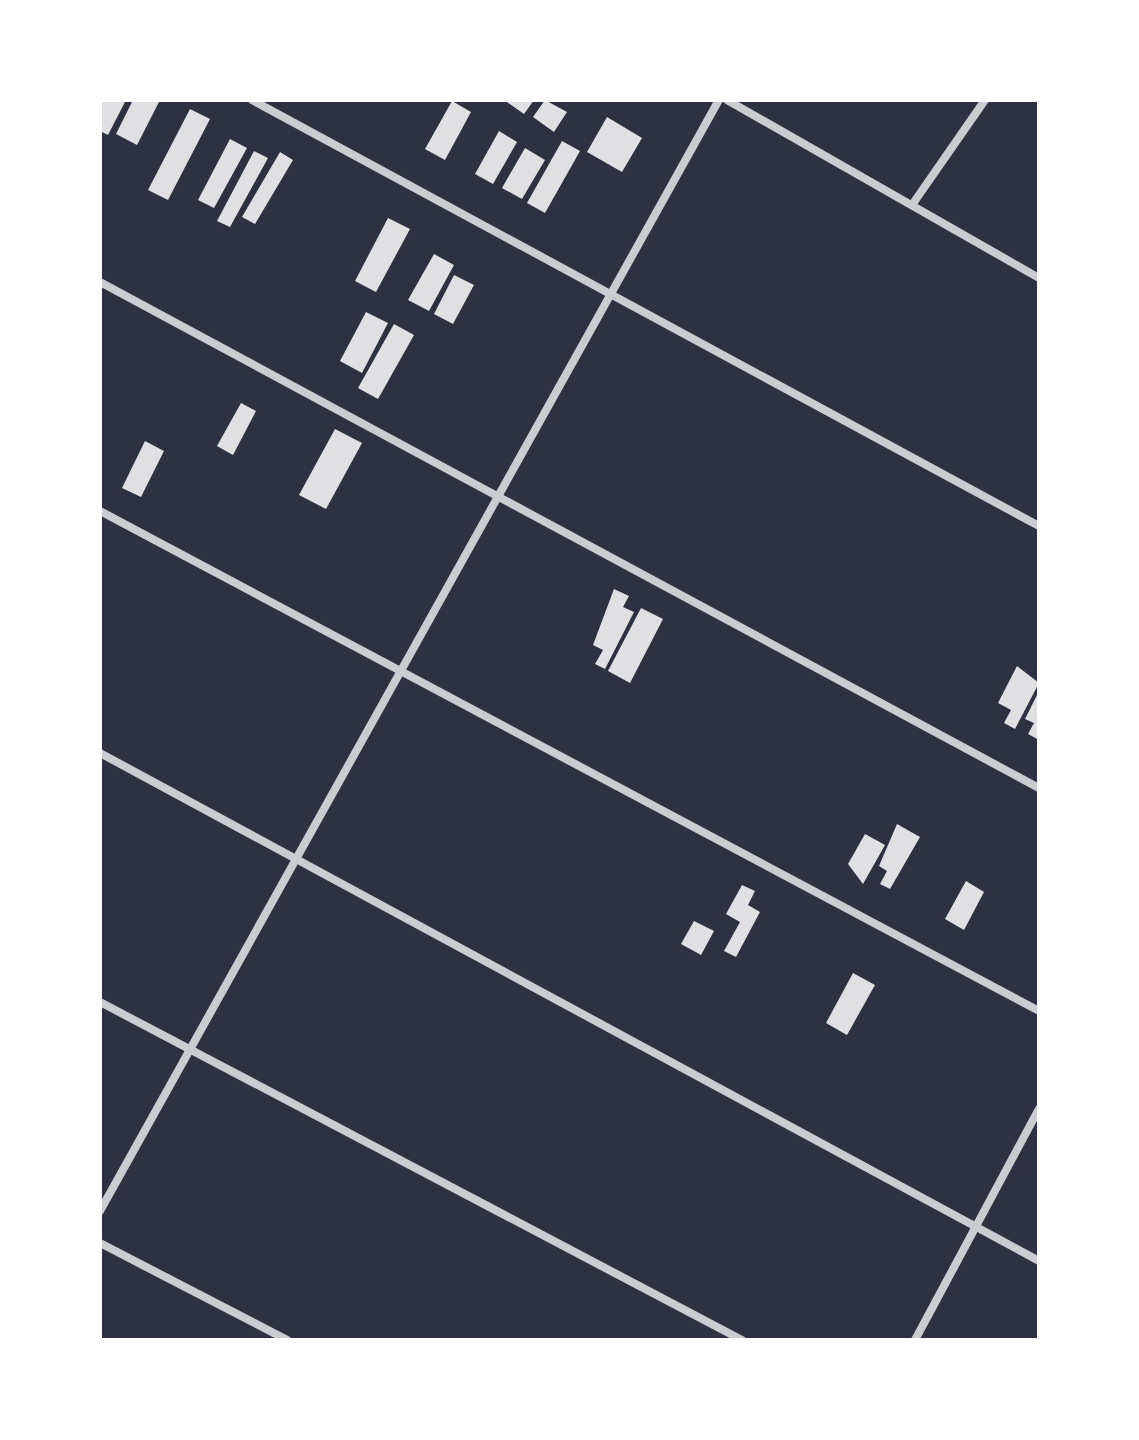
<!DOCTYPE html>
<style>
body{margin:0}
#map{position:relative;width:1139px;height:1440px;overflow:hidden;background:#2d3142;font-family:"Sofia Sans Condensed",sans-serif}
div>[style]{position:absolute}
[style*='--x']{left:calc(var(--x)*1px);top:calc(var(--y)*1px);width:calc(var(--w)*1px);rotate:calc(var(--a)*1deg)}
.building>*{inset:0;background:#e0e0e3}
.minor>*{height:8px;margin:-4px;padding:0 4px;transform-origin:4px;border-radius:4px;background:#caccd0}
span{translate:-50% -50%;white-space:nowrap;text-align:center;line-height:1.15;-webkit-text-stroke:6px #fff;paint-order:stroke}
.frame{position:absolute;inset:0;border:102px solid #fff;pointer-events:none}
</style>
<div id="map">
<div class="building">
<div style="clip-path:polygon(102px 100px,126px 100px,108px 135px,100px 131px)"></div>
<div style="clip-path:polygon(133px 100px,160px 100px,137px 145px,116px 134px)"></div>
<div style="clip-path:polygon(504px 100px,534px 100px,524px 114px)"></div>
<div style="clip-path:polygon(545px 100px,567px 112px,554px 132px,533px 117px)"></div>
<div style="clip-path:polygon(452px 101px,471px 112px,445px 160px,425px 149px)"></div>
<div style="clip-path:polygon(190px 109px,210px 119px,168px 200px,148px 190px)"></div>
<div style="clip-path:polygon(607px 117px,642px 138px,622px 172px,587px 152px)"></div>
<div style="clip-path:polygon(499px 131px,517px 142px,493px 184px,475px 174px)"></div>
<div style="clip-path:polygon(230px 139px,247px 148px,214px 208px,198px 200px)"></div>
<div style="clip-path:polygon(562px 141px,580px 151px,545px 213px,527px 203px)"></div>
<div style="clip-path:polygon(525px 148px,545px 160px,522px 199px,502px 188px)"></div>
<div style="clip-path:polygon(254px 151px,268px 158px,230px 227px,217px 221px)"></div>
<div style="clip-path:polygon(280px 152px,293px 160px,255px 224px,242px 217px)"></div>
<div style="clip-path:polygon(388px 218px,410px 229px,376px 292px,355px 281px)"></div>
<div style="clip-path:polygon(434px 254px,454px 265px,429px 311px,408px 300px)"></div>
<div style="clip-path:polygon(454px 275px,474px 285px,453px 324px,434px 314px)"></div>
<div style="clip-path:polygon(366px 312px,388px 323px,362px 373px,340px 361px)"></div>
<div style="clip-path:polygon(394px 324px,414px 335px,378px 399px,358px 388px)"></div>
<div style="clip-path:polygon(241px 403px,256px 411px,233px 455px,217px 446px)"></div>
<div style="clip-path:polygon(335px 429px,362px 443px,326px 509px,299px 495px)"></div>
<div style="clip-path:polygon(145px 441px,164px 451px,141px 497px,122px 488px)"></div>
<div style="clip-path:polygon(614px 589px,629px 596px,623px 607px,634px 612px,605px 669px,595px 664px,603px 650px,593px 645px)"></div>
<div style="clip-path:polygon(641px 608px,663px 619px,630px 683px,608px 671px)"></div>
<div style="clip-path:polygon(1017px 666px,1039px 683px,1015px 729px,1004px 723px,1011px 710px,998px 703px)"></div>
<div style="clip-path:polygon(1039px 691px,1039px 740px,1028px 734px,1034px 723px,1025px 719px)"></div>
<div style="clip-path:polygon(897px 824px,920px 837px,890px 889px,880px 884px,887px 871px,879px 866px)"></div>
<div style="clip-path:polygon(865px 834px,885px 845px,863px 884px,848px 864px)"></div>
<div style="clip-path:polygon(966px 881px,984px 892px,964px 930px,945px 919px)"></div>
<div style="clip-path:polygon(742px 885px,755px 891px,748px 905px,760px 912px,736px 957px,724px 951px,740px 922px,726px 914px)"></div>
<div style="clip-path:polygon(694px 921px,714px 931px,701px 955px,681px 944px)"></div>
<div style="clip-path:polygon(853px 973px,875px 985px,847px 1035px,826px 1023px)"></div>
</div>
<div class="minor">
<div style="--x:252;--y:100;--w:895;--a:28.43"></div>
<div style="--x:727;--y:100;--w:359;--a:29.7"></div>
<div style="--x:912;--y:205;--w:128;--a:-55.2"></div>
<div style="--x:100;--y:282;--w:1067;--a:28.32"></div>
<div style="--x:100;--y:511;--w:1064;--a:28.03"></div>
<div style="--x:100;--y:753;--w:1068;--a:28.41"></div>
<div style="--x:100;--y:1002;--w:726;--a:27.77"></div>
<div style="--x:100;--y:1211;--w:1272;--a:-60.88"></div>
<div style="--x:100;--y:1243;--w:211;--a:27.4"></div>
<div style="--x:915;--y:1340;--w:262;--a:-61.8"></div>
</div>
<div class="frame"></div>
</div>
